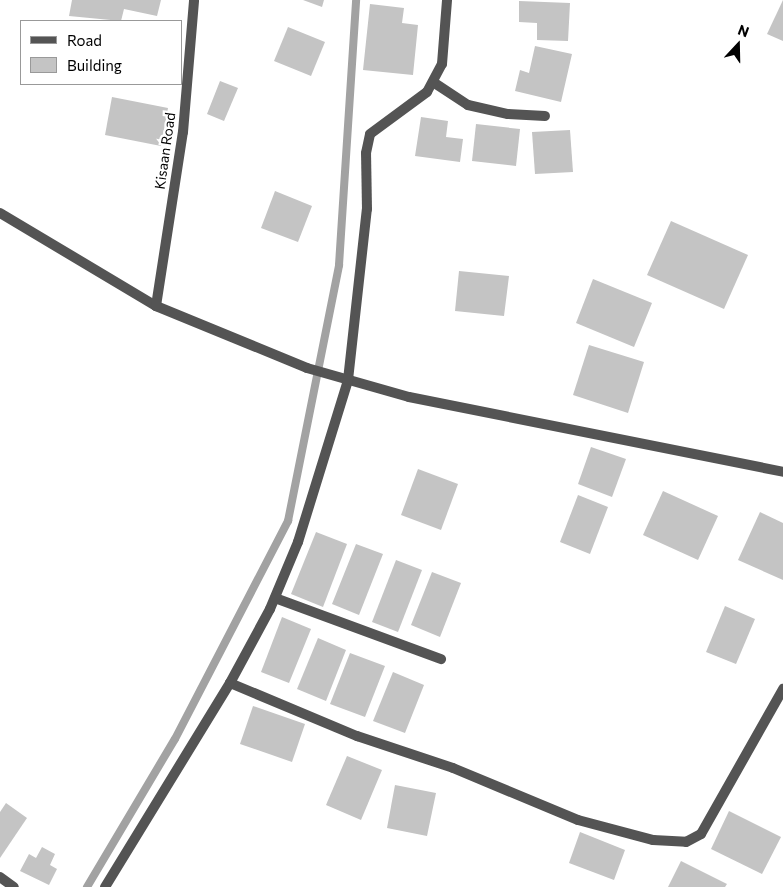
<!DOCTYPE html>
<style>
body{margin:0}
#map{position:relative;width:783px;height:887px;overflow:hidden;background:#fff;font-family:Commissioner,sans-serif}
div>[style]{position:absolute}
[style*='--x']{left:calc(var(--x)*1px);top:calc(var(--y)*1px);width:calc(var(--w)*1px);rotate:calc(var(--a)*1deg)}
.stream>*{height:8px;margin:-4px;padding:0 4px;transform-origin:4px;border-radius:4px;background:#a2a2a2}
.building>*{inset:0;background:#c4c4c4}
.minor>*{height:10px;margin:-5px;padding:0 5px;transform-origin:5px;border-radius:5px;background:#545454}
span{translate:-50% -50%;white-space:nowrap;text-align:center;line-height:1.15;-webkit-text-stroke:4.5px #fff;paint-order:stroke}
.street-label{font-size:14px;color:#000}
.legend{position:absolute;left:20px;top:20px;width:162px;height:65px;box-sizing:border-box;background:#fff;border:1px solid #999;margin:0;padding:6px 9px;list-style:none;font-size:15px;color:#000}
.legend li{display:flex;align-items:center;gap:10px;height:25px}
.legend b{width:25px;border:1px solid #999}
.north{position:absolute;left:713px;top:20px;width:50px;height:50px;-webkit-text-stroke:4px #fff;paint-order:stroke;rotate:21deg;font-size:14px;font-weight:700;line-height:20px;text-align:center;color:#000}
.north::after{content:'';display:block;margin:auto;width:18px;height:22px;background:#000;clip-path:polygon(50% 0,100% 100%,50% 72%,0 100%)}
</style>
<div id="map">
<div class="stream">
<div style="--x:87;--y:887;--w:172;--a:-59.3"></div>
<div style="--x:175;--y:739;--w:246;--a:-62.6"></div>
<div style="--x:288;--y:521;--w:261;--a:-78.7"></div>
<div style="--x:339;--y:265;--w:266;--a:-86.3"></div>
</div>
<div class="building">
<div style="clip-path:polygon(72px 0,161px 0,157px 16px,124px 9px,121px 21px,69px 16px)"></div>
<div style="clip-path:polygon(303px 0,324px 0,322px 7px)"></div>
<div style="clip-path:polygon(783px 0,783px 41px,767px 34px)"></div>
<div style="clip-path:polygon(519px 1px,570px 3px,568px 41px,537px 40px,537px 23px,519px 22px)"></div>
<div style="clip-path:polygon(370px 4px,404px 8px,402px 23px,418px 25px,413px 75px,363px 70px)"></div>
<div style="clip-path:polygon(288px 27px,325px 42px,311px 76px,274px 61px)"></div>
<div style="clip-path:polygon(535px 46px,572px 54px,561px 102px,515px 91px,520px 70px,529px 73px)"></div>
<div style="clip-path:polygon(220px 81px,238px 88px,224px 121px,207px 114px)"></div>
<div style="clip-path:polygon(112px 97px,168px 108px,161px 146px,105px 135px)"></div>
<div style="clip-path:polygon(421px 117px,448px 121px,446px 137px,463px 139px,460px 162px,415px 156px)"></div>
<div style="clip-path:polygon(476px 124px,520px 129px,516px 166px,472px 161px)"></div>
<div style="clip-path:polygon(570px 130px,573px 172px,535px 174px,532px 132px)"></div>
<div style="clip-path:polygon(275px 191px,312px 206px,298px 242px,261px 228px)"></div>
<div style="clip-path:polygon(671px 221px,748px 255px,724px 309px,647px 275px)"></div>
<div style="clip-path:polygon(459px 271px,509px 276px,504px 316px,455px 311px)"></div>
<div style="clip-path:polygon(593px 279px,652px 303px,634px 347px,576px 323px)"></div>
<div style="clip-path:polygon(589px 345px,644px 362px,628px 413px,573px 395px)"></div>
<div style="clip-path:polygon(591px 447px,626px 459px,612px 497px,578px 484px)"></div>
<div style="clip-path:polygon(418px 469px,458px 484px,441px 530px,401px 515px)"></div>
<div style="clip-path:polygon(663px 491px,718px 516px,698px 560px,643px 535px)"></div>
<div style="clip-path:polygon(578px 495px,608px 507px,590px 554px,560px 542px)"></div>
<div style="clip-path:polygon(760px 512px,783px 523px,783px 580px,738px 560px)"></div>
<div style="clip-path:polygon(316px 532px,347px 544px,323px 607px,291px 594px)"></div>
<div style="clip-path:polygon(356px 544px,383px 554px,359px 615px,332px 604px)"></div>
<div style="clip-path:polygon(396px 560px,422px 570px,398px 632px,372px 622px)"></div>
<div style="clip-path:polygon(432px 572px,461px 583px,440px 637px,411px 625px)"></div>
<div style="clip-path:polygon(725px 606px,755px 619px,736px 664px,706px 652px)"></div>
<div style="clip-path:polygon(282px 617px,311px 629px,289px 683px,261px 672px)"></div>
<div style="clip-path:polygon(318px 638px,346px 650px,326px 701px,297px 689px)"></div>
<div style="clip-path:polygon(350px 653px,385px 666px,365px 717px,330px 704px)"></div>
<div style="clip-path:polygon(393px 672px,424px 685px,405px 733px,373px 721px)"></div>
<div style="clip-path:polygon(253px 706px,305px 724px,292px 762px,240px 744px)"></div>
<div style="clip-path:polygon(347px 756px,382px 770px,361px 820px,326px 805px)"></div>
<div style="clip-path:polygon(395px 785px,436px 793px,427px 836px,387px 828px)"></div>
<div style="clip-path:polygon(6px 803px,27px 818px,0 858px,0 812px)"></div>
<div style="clip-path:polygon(729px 811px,781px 837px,762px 874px,711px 849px)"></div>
<div style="clip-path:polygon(580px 832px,625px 850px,614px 880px,569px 863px)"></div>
<div style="clip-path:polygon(42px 847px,55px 854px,50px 865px,57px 869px,49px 885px,20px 871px,29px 854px,36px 858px)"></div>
<div style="clip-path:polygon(681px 861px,727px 884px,725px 887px,668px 887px)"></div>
</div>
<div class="minor">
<div style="--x:433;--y:82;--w:42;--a:33.3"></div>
<div style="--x:468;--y:105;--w:41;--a:12.7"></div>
<div style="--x:508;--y:114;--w:37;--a:3"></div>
<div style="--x:0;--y:213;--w:182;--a:30.8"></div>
<div style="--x:156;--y:306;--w:163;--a:22.3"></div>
<div style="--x:307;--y:368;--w:106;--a:15.9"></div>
<div style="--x:409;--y:397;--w:381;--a:11.3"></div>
<div style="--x:156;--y:306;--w:176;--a:-81.2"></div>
<div style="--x:183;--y:132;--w:132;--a:-85.2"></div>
<div style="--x:275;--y:598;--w:177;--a:20.2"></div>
<div style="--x:230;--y:683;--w:138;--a:22.7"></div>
<div style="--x:357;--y:736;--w:101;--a:18.4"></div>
<div style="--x:453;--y:768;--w:135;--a:22.6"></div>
<div style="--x:578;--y:820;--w:78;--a:14.9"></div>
<div style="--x:653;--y:840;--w:33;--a:3"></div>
<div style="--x:686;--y:842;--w:17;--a:-28"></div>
<div style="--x:701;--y:834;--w:167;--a:-60.5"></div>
<div style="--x:0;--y:877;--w:17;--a:36"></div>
<div style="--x:105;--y:887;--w:239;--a:-58.5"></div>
<div style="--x:230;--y:683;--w:84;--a:-61.6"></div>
<div style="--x:270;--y:609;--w:73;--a:-67.3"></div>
<div style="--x:298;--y:542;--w:170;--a:-72.8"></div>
<div style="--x:348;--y:380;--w:172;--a:-83.7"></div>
<div style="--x:367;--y:209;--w:56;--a:-91"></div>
<div style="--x:366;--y:153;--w:19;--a:-78"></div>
<div style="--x:370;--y:134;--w:71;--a:-36.4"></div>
<div style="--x:427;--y:92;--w:32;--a:-62"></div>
<div style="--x:442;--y:64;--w:64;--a:-85.5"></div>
</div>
<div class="street-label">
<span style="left:165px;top:151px;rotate:-82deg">Kisaan Road</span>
</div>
<ul class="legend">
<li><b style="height:6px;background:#545454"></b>Road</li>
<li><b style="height:14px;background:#c4c4c4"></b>Building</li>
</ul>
<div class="north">N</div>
</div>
